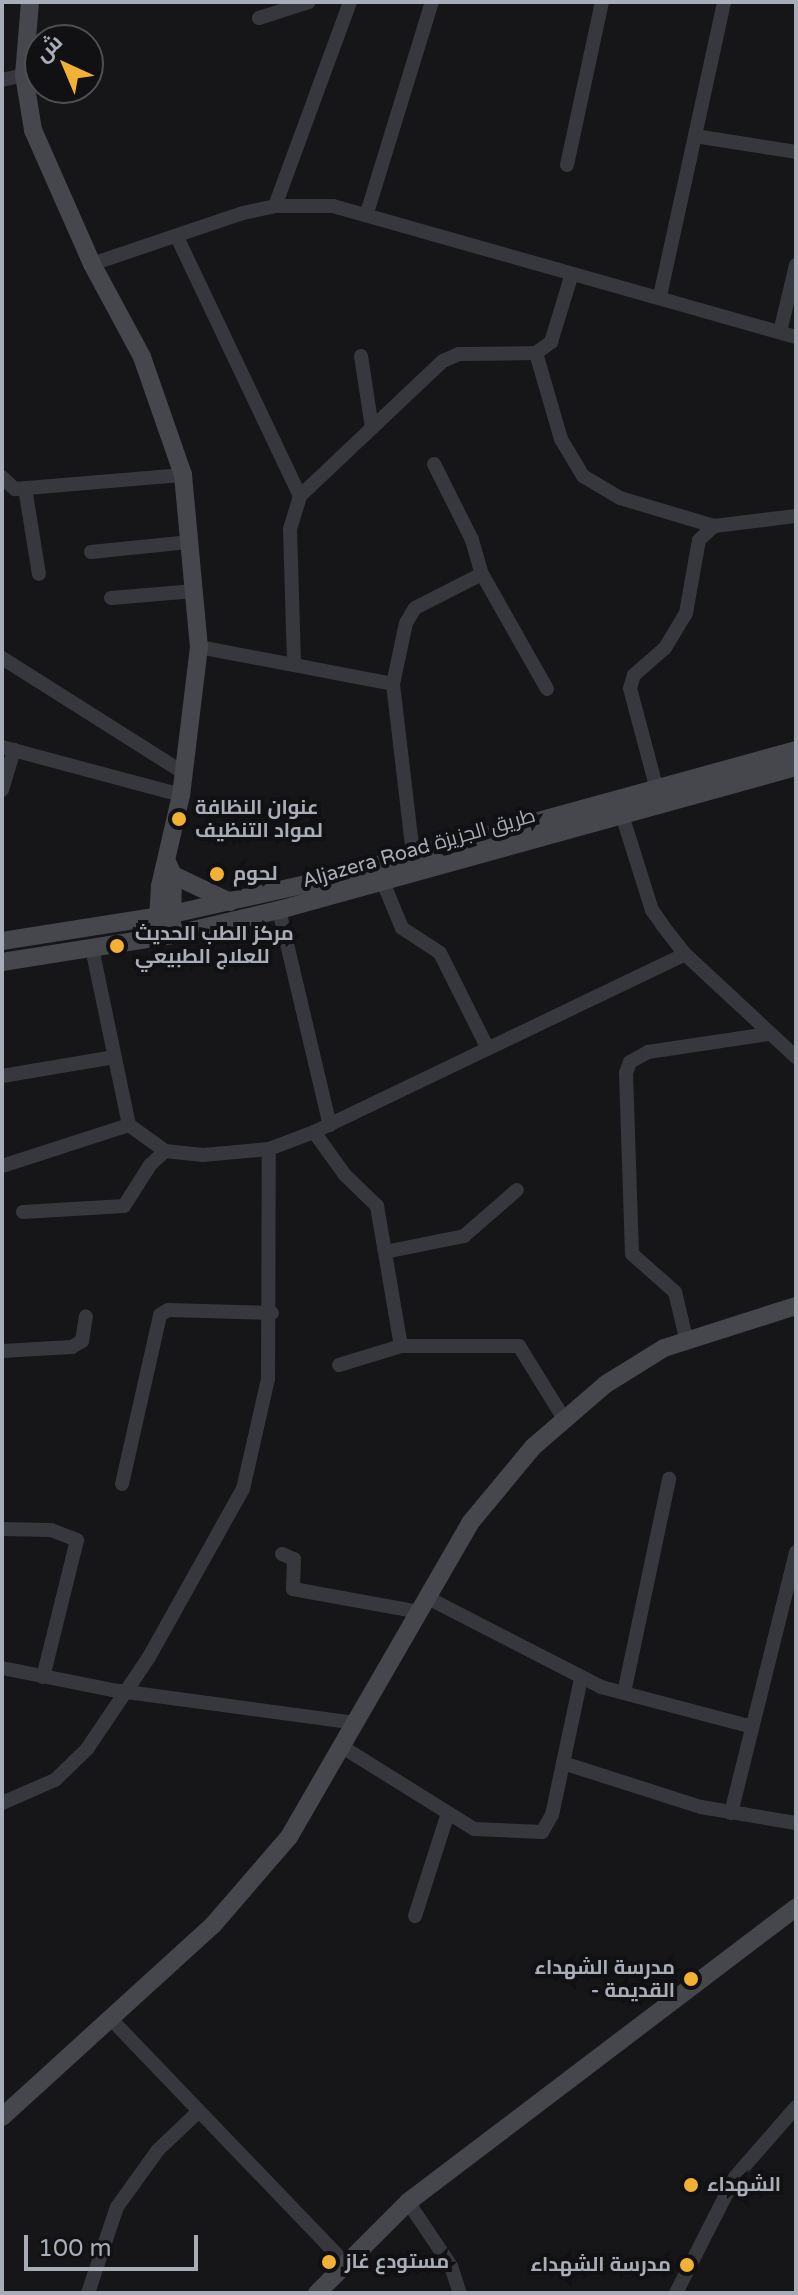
<!DOCTYPE html>
<meta charset="utf-8">
<style>
body{margin:0}
#map{position:relative;width:798px;height:2295px;overflow:hidden;background:#161618;font-family:"Varela Round",Cairo,sans-serif}
div>[style]{position:absolute}
[style*='--x']{left:calc(var(--x)*1px);top:calc(var(--y)*1px);width:calc(var(--w)*1px);rotate:calc(var(--a)*1deg)}
.street>*{height:14px;margin:-7px;padding:0 7px;transform-origin:7px;border-radius:7px;background:#37383d}
.secondary>*{height:18px;margin:-9px;padding:0 9px;transform-origin:9px;border-radius:9px;background:#45474d}
.dots>*{width:22px;height:22px;translate:-50% -50%;box-sizing:border-box;border:4px solid #111113;border-radius:50%}
span{translate:-50% -50%;white-space:nowrap;text-align:center;line-height:1.15;-webkit-text-stroke:8px #111113;paint-order:stroke}
.poi-label{font-size:20px;color:#a8adb8;font-weight:700}
.left{translate:0 -50%;text-align:left}
.right{translate:-100% -50%;text-align:right}
.street-label{font-size:20px;color:#a8adb8}
.frame{position:absolute;inset:0;border:4px solid #a8adb8;pointer-events:none}
.north{position:absolute;left:24px;top:24px;width:80px;height:80px;box-sizing:border-box;background:#111113;border:2px solid #4d4f55;border-radius:50%;rotate:316deg;font-size:22px;font-weight:700;line-height:32px;text-align:center;color:#a8adb8}
.north::after{content:'';display:block;margin:auto;width:28px;height:36px;background:#f2b134;clip-path:polygon(50% 0,100% 100%,50% 72%,0 100%)}
.scale{position:absolute;left:24px;top:2235px;width:174px;height:36px;box-sizing:border-box;border:4px solid #a8adb8;border-top:0;padding-left:10px;font-size:24px;line-height:28px;white-space:nowrap;color:#a8adb8;-webkit-text-stroke:6px #111113;paint-order:stroke}
</style>
<div id="map">
<div class="street">
<div style="--x:259;--y:18;--w:52;--a:-17.7"></div>
<div style="--x:2;--y:80;--w:23;--a:-13"></div>
<div style="--x:695;--y:136;--w:102;--a:9"></div>
<div style="--x:567;--y:165;--w:167;--a:-77.9"></div>
<div style="--x:275;--y:206;--w:217;--a:-69.8"></div>
<div style="--x:367;--y:213;--w:221;--a:-72.9"></div>
<div style="--x:177;--y:237;--w:287;--a:64.6"></div>
<div style="--x:92;--y:264;--w:159;--a:-18.7"></div>
<div style="--x:243;--y:213;--w:33;--a:-12"></div>
<div style="--x:275;--y:206;--w:58;--a:0"></div>
<div style="--x:333;--y:206;--w:481;--a:15.8"></div>
<div style="--x:660;--y:296;--w:301;--a:-77.7"></div>
<div style="--x:780;--y:332;--w:69;--a:-76.6"></div>
<div style="--x:536;--y:353;--w:90;--a:73.8"></div>
<div style="--x:561;--y:439;--w:43;--a:59.3"></div>
<div style="--x:583;--y:476;--w:43;--a:30.7"></div>
<div style="--x:620;--y:498;--w:98;--a:16.6"></div>
<div style="--x:714;--y:526;--w:83;--a:-7"></div>
<div style="--x:361;--y:356;--w:73;--a:81.3"></div>
<div style="--x:434;--y:464;--w:85;--a:63.4"></div>
<div style="--x:472;--y:540;--w:35;--a:74"></div>
<div style="--x:482;--y:574;--w:132;--a:60.5"></div>
<div style="--x:2;--y:477;--w:18;--a:43"></div>
<div style="--x:15;--y:489;--w:169;--a:-4.8"></div>
<div style="--x:25;--y:488;--w:87;--a:80.8"></div>
<div style="--x:91;--y:552;--w:100;--a:-5.8"></div>
<div style="--x:111;--y:598;--w:84;--a:-4.8"></div>
<div style="--x:199;--y:647;--w:197;--a:10.8"></div>
<div style="--x:393;--y:684;--w:171;--a:83.3"></div>
<div style="--x:2;--y:658;--w:215;--a:32.3"></div>
<div style="--x:294;--y:663;--w:134;--a:-91.7"></div>
<div style="--x:290;--y:529;--w:34;--a:-73"></div>
<div style="--x:300;--y:496;--w:197;--a:-43.4"></div>
<div style="--x:443;--y:361;--w:17;--a:-24"></div>
<div style="--x:459;--y:354;--w:77;--a:-0.7"></div>
<div style="--x:536;--y:353;--w:19;--a:-36"></div>
<div style="--x:551;--y:342;--w:68;--a:-72.9"></div>
<div style="--x:393;--y:684;--w:62;--a:-78"></div>
<div style="--x:406;--y:623;--w:17;--a:-59"></div>
<div style="--x:415;--y:608;--w:75;--a:-26.9"></div>
<div style="--x:2;--y:747;--w:185;--a:15"></div>
<div style="--x:656;--y:786;--w:101;--a:-104.9"></div>
<div style="--x:630;--y:688;--w:14;--a:-73"></div>
<div style="--x:634;--y:675;--w:41;--a:-41.1"></div>
<div style="--x:665;--y:648;--w:41;--a:-59"></div>
<div style="--x:686;--y:613;--w:74;--a:-79.9"></div>
<div style="--x:699;--y:540;--w:21;--a:-43"></div>
<div style="--x:2;--y:790;--w:42;--a:-73.3"></div>
<div style="--x:622;--y:815;--w:100;--a:72.5"></div>
<div style="--x:652;--y:910;--w:19;--a:55"></div>
<div style="--x:663;--y:926;--w:36;--a:52"></div>
<div style="--x:685;--y:954;--w:151;--a:42.9"></div>
<div style="--x:383;--y:882;--w:50;--a:67.6"></div>
<div style="--x:402;--y:928;--w:45;--a:33.3"></div>
<div style="--x:440;--y:953;--w:107;--a:63.4"></div>
<div style="--x:279;--y:910;--w:221;--a:76.7"></div>
<div style="--x:92;--y:948;--w:181;--a:78.2"></div>
<div style="--x:129;--y:1125;--w:44;--a:35.8"></div>
<div style="--x:165;--y:1151;--w:38;--a:6"></div>
<div style="--x:203;--y:1155;--w:66;--a:-5.2"></div>
<div style="--x:269;--y:1149;--w:48;--a:-20.7"></div>
<div style="--x:314;--y:1132;--w:411;--a:-25.6"></div>
<div style="--x:2;--y:1076;--w:114;--a:-9.6"></div>
<div style="--x:314;--y:1132;--w:53;--a:54.2"></div>
<div style="--x:345;--y:1175;--w:45;--a:44.1"></div>
<div style="--x:377;--y:1206;--w:142;--a:80.3"></div>
<div style="--x:401;--y:1346;--w:118;--a:0"></div>
<div style="--x:519;--y:1346;--w:86;--a:58.3"></div>
<div style="--x:2;--y:1166;--w:133;--a:-17.9"></div>
<div style="--x:23;--y:1212;--w:101;--a:-3.4"></div>
<div style="--x:124;--y:1206;--w:49;--a:-57.6"></div>
<div style="--x:150;--y:1165;--w:21;--a:-43"></div>
<div style="--x:385;--y:1252;--w:81;--a:-11.4"></div>
<div style="--x:464;--y:1236;--w:70;--a:-41"></div>
<div style="--x:686;--y:1338;--w:47;--a:-103.4"></div>
<div style="--x:675;--y:1292;--w:57;--a:-138.5"></div>
<div style="--x:632;--y:1254;--w:181;--a:-91.9"></div>
<div style="--x:626;--y:1073;--w:12;--a:-70"></div>
<div style="--x:630;--y:1062;--w:21;--a:-29"></div>
<div style="--x:648;--y:1052;--w:121;--a:-8.5"></div>
<div style="--x:2;--y:1351;--w:70;--a:-3.3"></div>
<div style="--x:72;--y:1347;--w:12;--a:-31"></div>
<div style="--x:82;--y:1341;--w:25;--a:-81"></div>
<div style="--x:339;--y:1365;--w:65;--a:-17"></div>
<div style="--x:122;--y:1484;--w:173;--a:-77.3"></div>
<div style="--x:160;--y:1315;--w:9;--a:-32"></div>
<div style="--x:168;--y:1310;--w:104;--a:1.7"></div>
<div style="--x:2;--y:1529;--w:49;--a:1.2"></div>
<div style="--x:51;--y:1530;--w:28;--a:21"></div>
<div style="--x:77;--y:1540;--w:141;--a:103.9"></div>
<div style="--x:282;--y:1554;--w:13;--a:23"></div>
<div style="--x:294;--y:1559;--w:30;--a:92"></div>
<div style="--x:293;--y:1589;--w:128;--a:10.3"></div>
<div style="--x:426;--y:1597;--w:197;--a:27.2"></div>
<div style="--x:601;--y:1687;--w:156;--a:14.8"></div>
<div style="--x:2;--y:1668;--w:112;--a:11.3"></div>
<div style="--x:112;--y:1690;--w:247;--a:7.7"></div>
<div style="--x:624;--y:1693;--w:219;--a:-78.1"></div>
<div style="--x:344;--y:1748;--w:153;--a:31.9"></div>
<div style="--x:474;--y:1829;--w:68;--a:2.5"></div>
<div style="--x:542;--y:1832;--w:20;--a:-60"></div>
<div style="--x:552;--y:1815;--w:140;--a:-78"></div>
<div style="--x:563;--y:1763;--w:145;--a:17.7"></div>
<div style="--x:701;--y:1807;--w:96;--a:9.6"></div>
<div style="--x:2;--y:1803;--w:58;--a:-23.5"></div>
<div style="--x:55;--y:1780;--w:45;--a:-44.1"></div>
<div style="--x:87;--y:1749;--w:111;--a:-56"></div>
<div style="--x:149;--y:1657;--w:193;--a:-60.8"></div>
<div style="--x:243;--y:1489;--w:113;--a:-77.2"></div>
<div style="--x:268;--y:1379;--w:230;--a:-89.8"></div>
<div style="--x:731;--y:1813;--w:269;--a:-76"></div>
<div style="--x:415;--y:1916;--w:108;--a:-72.2"></div>
<div style="--x:109;--y:2017;--w:339;--a:46.2"></div>
<div style="--x:408;--y:2202;--w:77;--a:56.1"></div>
<div style="--x:451;--y:2266;--w:28;--a:72"></div>
<div style="--x:88;--y:2293;--w:91;--a:-71.4"></div>
<div style="--x:117;--y:2207;--w:70;--a:-54.3"></div>
<div style="--x:158;--y:2150;--w:55;--a:-43.5"></div>
<div style="--x:676;--y:2293;--w:130;--a:-63"></div>
<div style="--x:735;--y:2177;--w:93;--a:-48.9"></div>
</div>
<div class="secondary">
<div style="--x:30;--y:2;--w:73;--a:94.7"></div>
<div style="--x:24;--y:75;--w:56;--a:80.7"></div>
<div style="--x:33;--y:130;--w:146;--a:66.2"></div>
<div style="--x:92;--y:264;--w:106;--a:61.7"></div>
<div style="--x:142;--y:357;--w:125;--a:70.8"></div>
<div style="--x:183;--y:475;--w:173;--a:84.7"></div>
<div style="--x:199;--y:647;--w:149;--a:96.9"></div>
<div style="--x:181;--y:795;--w:93;--a:103"></div>
<div style="--x:160;--y:886;--w:51;--a:93.4"></div>
<div style="--x:168;--y:864;--w:12;--a:66"></div>
<div style="--x:173;--y:875;--w:49;--a:91.2"></div>
<div style="--x:173;--y:875;--w:63;--a:25.3"></div>
<div style="--x:2;--y:941;--w:172;--a:-9"></div>
<div style="--x:172;--y:914;--w:160;--a:-12.6"></div>
<div style="--x:328;--y:879;--w:485;--a:-15.4"></div>
<div style="--x:2;--y:962;--w:172;--a:-9"></div>
<div style="--x:172;--y:935;--w:110;--a:-13.2"></div>
<div style="--x:279;--y:910;--w:536;--a:-15.46"></div>
<div style="--x:2;--y:2117;--w:285;--a:-42.3"></div>
<div style="--x:213;--y:1925;--w:116;--a:-49.2"></div>
<div style="--x:289;--y:1837;--w:362;--a:-60"></div>
<div style="--x:470;--y:1523;--w:99;--a:-50.3"></div>
<div style="--x:533;--y:1447;--w:96;--a:-40.8"></div>
<div style="--x:606;--y:1384;--w:68;--a:-31.8"></div>
<div style="--x:664;--y:1348;--w:139;--a:-17.7"></div>
<div style="--x:317;--y:2293;--w:129;--a:-45"></div>
<div style="--x:408;--y:2202;--w:487;--a:-37.2"></div>
</div>
<div class="dots">
<div style="left:179px;top:819px;background:#f2b134"></div>
<div style="left:217px;top:874px;background:#f2b134"></div>
<div style="left:117px;top:946px;background:#f2b134"></div>
<div style="left:691px;top:1979px;background:#f2b134"></div>
<div style="left:691px;top:2185px;background:#f2b134"></div>
<div style="left:329px;top:2262px;background:#f2b134"></div>
<div style="left:687px;top:2265px;background:#f2b134"></div>
</div>
<div class="poi-label">
<span class="left" style="left:195px;top:820px">عنوان النظافة<br>لمواد التنظيف</span>
<span class="left" style="left:233px;top:874px">لحوم</span>
<span class="left" style="left:135px;top:946px">مركز الطب الحديث<br>للعلاج الطبيعي</span>
<span class="right" style="left:675px;top:1980px">مدرسة الشهداء<br>- القديمة</span>
<span class="left" style="left:707px;top:2185px">الشهداء</span>
<span class="left" style="left:345px;top:2262px">مستودع غاز</span>
<span class="right" style="left:671px;top:2265px">مدرسة الشهداء</span>
</div>
<div class="street-label">
<span style="left:419px;top:849px;rotate:-16deg">Aljazera Road طريق الجزيزة</span>
</div>
<div class="frame"></div>
<div class="north">ش</div>
<div class="scale">100 m</div>
</div>
